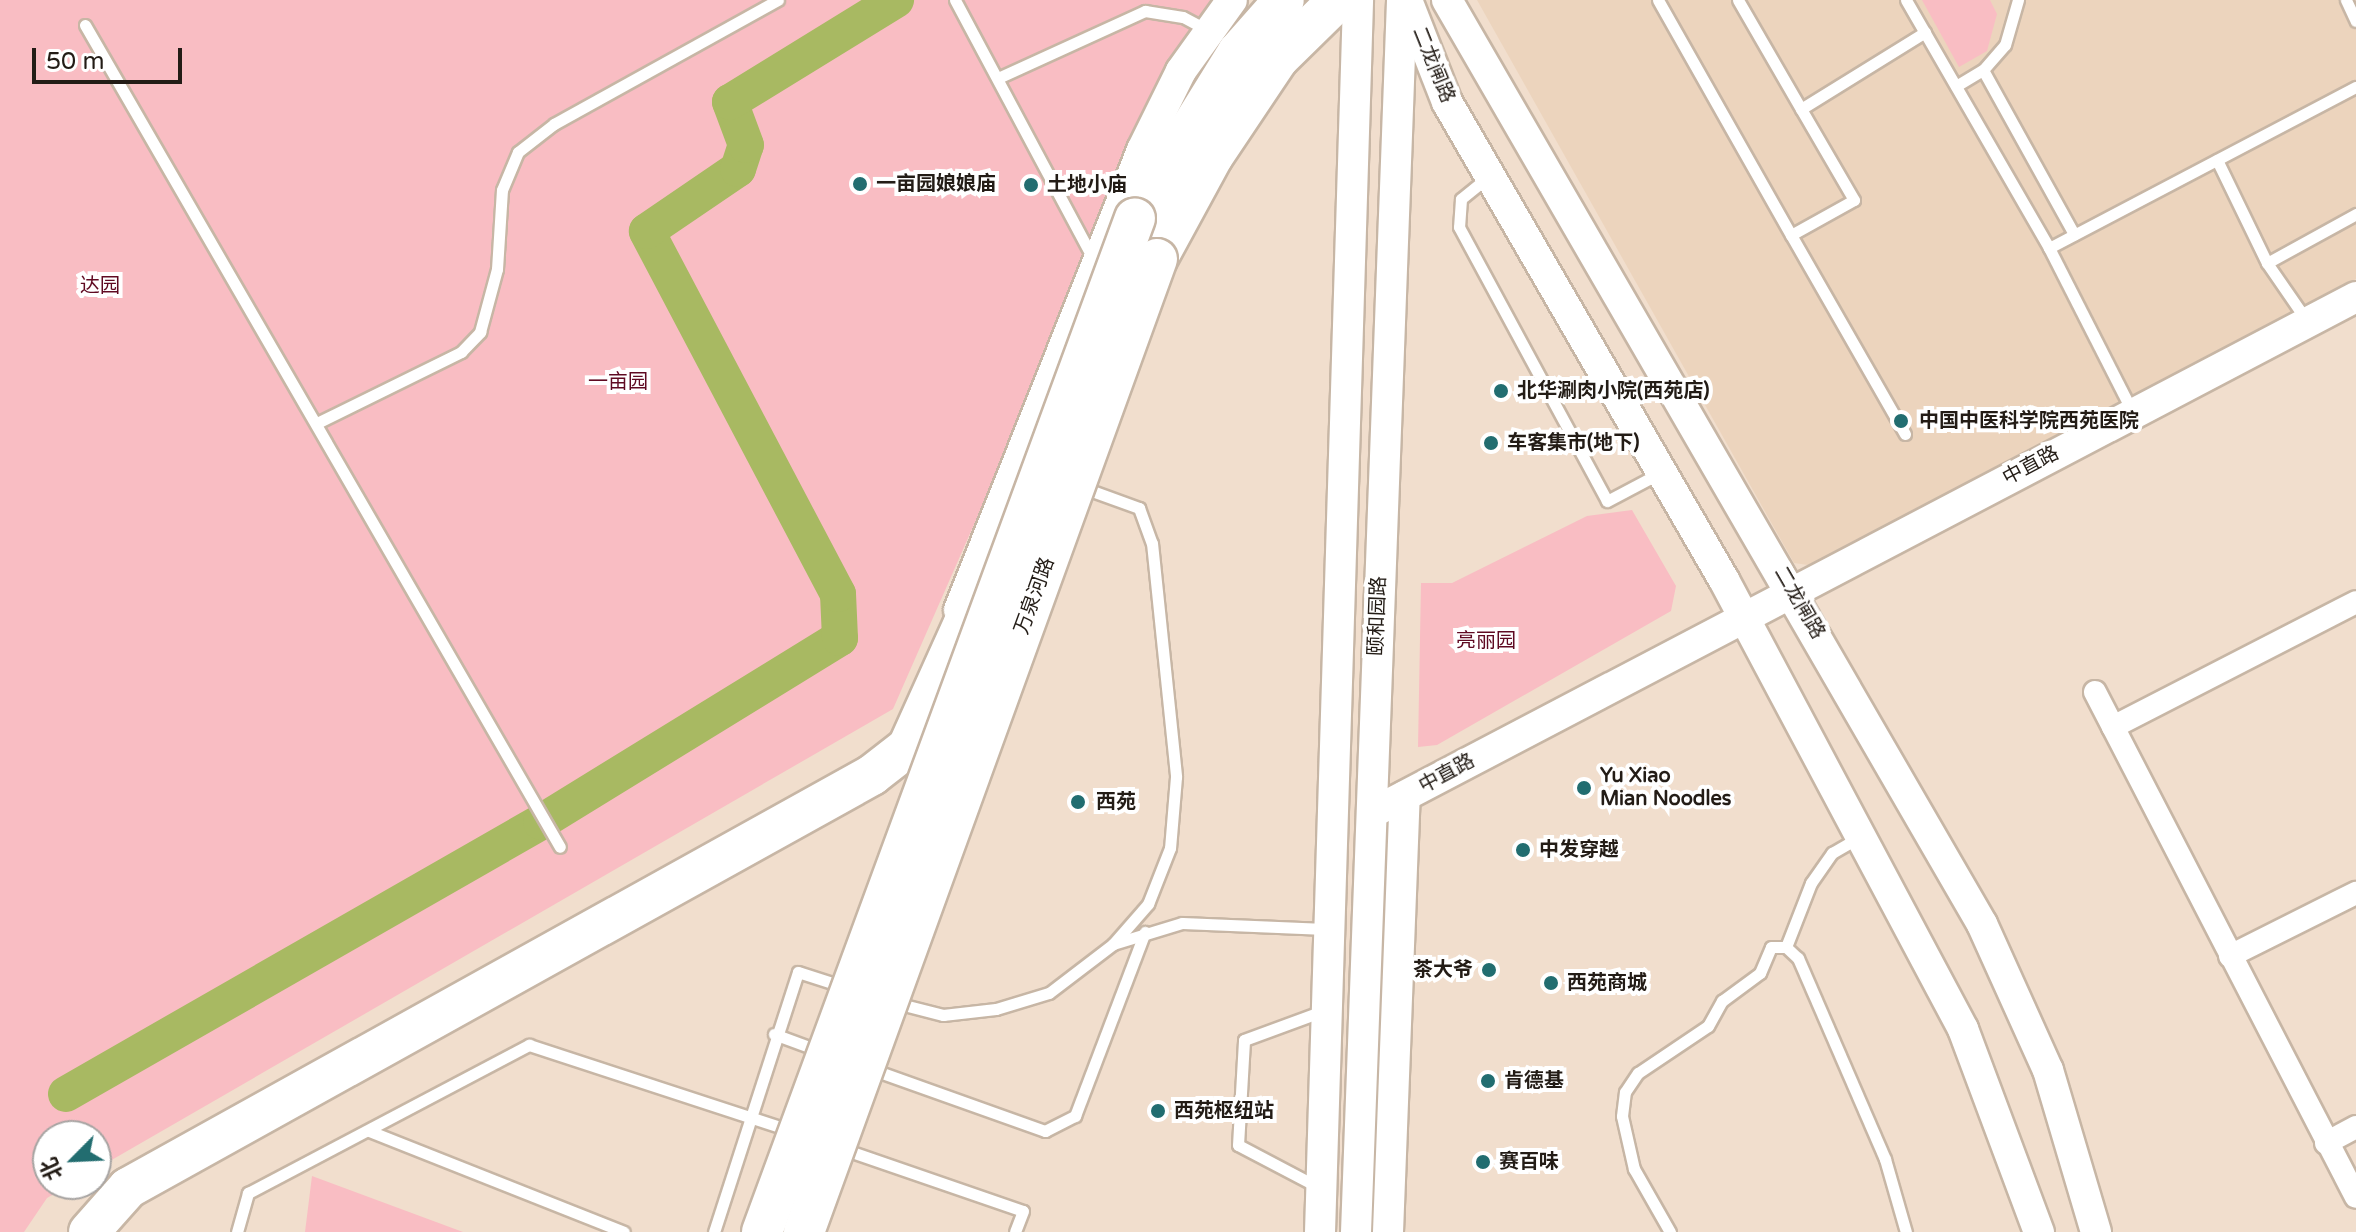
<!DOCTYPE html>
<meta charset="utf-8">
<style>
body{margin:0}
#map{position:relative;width:2356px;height:1232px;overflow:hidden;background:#f1decd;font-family:"Varela Round","Noto Sans SC",sans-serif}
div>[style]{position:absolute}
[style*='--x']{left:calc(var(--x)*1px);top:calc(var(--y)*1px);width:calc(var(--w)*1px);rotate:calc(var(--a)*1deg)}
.built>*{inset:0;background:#ecd4bd}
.green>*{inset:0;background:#f9bdc3}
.river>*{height:36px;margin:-18px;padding:0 18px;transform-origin:18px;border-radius:18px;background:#a8b962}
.roads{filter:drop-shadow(2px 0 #c7b6a5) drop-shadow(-2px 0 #c7b6a5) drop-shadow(0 2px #c7b6a5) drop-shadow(0 -2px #c7b6a5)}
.lane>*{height:11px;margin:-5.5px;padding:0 5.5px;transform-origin:5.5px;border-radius:5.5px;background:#fff}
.street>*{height:22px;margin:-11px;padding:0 11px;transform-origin:11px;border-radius:11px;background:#fff}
.secondary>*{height:30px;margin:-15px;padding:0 15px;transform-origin:15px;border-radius:15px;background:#fff}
.highway>*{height:40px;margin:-20px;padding:0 20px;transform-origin:20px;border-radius:20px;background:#fff}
.bridges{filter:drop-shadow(2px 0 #c7b6a5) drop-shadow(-2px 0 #c7b6a5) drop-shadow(0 2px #c7b6a5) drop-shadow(0 -2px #c7b6a5)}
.highway-bridge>*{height:40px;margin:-20px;padding:0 20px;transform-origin:20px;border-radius:20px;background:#fff}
.dots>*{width:22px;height:22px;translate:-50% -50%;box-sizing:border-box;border:4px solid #fff;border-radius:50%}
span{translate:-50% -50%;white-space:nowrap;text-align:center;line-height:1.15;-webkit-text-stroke:8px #fff;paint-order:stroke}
.street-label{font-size:20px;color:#231c16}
.poi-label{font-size:20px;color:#231c16;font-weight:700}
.left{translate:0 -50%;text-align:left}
.right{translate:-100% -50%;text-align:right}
.park-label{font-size:20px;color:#5f0a22}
.north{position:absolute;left:32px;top:1120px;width:80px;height:80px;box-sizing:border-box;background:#fff;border:2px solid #a7a4a2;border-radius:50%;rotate:246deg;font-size:22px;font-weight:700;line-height:32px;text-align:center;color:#231c16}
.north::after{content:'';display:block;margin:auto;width:28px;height:36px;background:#226d70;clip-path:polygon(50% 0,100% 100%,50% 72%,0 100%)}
.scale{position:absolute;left:32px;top:48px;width:150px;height:36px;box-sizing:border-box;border:4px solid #231c16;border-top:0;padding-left:10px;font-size:24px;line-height:28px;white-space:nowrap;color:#231c16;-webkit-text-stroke:6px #fff;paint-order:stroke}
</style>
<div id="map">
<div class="built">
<div style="clip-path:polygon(1477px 0,2356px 0,2356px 279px,1815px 566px,1794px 563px)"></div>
</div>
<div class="green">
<div style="clip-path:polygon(0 0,1224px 0,1179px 57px,893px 709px,96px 1169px,96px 1136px,48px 1136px,48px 1184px,71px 1184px,47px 1198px,24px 1232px,0 1232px)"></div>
<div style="clip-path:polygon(1922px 0,1990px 0,1997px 14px,1987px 51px,1959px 67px)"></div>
<div style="clip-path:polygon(1632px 510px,1676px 586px,1671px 611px,1437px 745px,1418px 747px,1421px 583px,1452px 583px,1587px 516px)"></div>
<div style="clip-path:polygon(312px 1176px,463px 1232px,305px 1232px)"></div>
</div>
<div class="river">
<div style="--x:66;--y:1094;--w:547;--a:-29.8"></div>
<div style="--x:541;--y:822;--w:351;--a:-31.6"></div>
<div style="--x:840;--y:638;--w:44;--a:-92.6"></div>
<div style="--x:838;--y:594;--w:410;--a:-117.8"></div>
<div style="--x:647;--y:231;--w:110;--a:-34.3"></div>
<div style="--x:738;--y:169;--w:25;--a:-72"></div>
<div style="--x:746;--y:145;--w:46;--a:-110.4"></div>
<div style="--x:730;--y:102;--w:195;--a:-31.6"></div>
</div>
<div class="roads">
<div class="lane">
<div style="--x:955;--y:0;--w:295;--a:61.9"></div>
<div style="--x:1658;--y:0;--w:270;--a:60.5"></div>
<div style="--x:1738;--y:0;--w:126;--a:60"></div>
<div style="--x:1906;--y:0;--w:286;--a:60"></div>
<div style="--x:2049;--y:248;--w:347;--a:-27.7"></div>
<div style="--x:2346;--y:0;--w:23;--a:65"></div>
<div style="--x:85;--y:25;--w:949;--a:59.98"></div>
<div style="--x:1983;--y:70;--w:33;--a:-49"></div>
<div style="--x:2005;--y:45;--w:47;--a:-73.9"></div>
<div style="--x:998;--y:78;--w:162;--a:-24.5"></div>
<div style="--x:1145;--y:11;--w:38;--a:9"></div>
<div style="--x:1183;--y:17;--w:30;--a:28"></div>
<div style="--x:1956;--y:86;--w:31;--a:-31"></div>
<div style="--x:1983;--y:70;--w:188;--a:61"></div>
<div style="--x:2217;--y:160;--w:114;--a:64.1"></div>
<div style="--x:2267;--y:263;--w:70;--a:55.4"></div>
<div style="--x:1488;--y:177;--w:35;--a:141"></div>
<div style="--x:1461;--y:199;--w:28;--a:94"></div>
<div style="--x:1459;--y:227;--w:311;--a:61.6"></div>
<div style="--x:1607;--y:501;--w:60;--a:-27.8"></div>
<div style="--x:2049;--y:248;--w:183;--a:63"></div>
<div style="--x:2267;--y:263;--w:102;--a:-28.8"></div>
<div style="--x:317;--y:423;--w:161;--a:-26.2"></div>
<div style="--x:461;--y:352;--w:28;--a:-46"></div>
<div style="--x:480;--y:332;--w:65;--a:-74.9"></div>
<div style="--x:497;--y:269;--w:79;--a:-86.4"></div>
<div style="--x:502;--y:190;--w:41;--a:-67.2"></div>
<div style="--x:518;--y:152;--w:46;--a:-37.9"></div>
<div style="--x:554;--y:124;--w:256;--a:-29"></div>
<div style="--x:1905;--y:434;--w:229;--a:-119.8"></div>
<div style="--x:1791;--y:235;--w:72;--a:-29.1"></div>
<div style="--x:1854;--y:200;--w:105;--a:-120.2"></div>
<div style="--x:1801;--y:109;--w:146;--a:-31.8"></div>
<div style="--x:1081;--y:487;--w:62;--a:19.9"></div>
<div style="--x:1139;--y:508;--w:37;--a:70"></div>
<div style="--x:1152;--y:543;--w:235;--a:84.1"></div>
<div style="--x:1176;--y:777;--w:71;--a:94.8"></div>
<div style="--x:1170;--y:848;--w:60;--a:111.4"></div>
<div style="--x:1148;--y:904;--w:53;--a:131.2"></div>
<div style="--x:1786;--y:947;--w:69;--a:-68.7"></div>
<div style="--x:1811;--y:883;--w:37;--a:-55"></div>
<div style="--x:1832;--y:853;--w:30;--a:-30"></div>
<div style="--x:896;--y:1003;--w:49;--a:14.3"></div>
<div style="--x:943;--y:1015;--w:53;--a:-6.5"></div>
<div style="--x:996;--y:1009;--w:55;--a:-16.8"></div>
<div style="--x:1049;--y:993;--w:81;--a:-37.4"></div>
<div style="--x:1113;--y:944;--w:72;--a:-16.9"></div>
<div style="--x:1182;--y:923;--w:144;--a:2.4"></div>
<div style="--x:774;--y:1034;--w:49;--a:20.3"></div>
<div style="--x:871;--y:1069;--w:185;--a:19.6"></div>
<div style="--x:1045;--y:1131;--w:34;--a:-27"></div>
<div style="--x:1075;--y:1116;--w:197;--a:-69.2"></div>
<div style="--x:369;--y:1131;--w:274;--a:21.6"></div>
<div style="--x:843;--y:1149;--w:190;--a:19"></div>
<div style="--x:1023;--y:1211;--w:22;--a:111"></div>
<div style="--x:1318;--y:1187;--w:90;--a:-152.3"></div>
<div style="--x:1238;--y:1145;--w:105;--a:-86.7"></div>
<div style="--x:1244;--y:1040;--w:84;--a:-20.2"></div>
<div style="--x:237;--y:1232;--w:41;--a:-74.2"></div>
<div style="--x:248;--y:1193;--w:318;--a:-27.8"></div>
<div style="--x:529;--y:1045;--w:277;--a:18.1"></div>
<div style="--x:714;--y:1232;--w:273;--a:-72.1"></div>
<div style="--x:798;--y:972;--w:49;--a:17.7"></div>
<div style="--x:1670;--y:1232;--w:73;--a:-119.7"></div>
<div style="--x:1634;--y:1169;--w:54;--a:-102.8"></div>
<div style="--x:1622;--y:1116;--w:24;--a:-83"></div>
<div style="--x:1625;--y:1092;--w:23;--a:-56"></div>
<div style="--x:1638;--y:1073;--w:84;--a:-33.9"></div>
<div style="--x:1708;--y:1026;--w:29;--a:-61"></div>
<div style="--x:1722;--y:1001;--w:47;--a:-36.4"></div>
<div style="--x:1760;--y:973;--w:28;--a:-67"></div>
<div style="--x:1771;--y:947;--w:15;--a:0"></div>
<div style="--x:1786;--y:947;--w:16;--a:43"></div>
<div style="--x:1798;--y:958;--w:219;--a:66.6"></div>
<div style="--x:1885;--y:1159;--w:76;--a:74"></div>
</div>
<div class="street">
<div style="--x:2095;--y:692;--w:568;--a:62.67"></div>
<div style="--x:2113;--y:727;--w:273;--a:-27.2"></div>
<div style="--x:2230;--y:956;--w:141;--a:-26.6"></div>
<div style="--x:2326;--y:1143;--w:34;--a:-28"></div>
</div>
<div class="secondary">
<div style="--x:1407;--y:0;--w:110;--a:68.6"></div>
<div style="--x:1447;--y:102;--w:552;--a:59.91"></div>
<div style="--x:1724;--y:580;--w:509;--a:61.97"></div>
<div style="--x:1963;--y:1029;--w:217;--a:69.5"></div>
<div style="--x:1447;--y:0;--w:1068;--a:59.93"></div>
<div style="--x:1982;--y:924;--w:160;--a:65.7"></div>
<div style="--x:2048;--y:1070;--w:169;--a:73.5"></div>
<div style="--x:959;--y:610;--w:495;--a:-68.3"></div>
<div style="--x:1142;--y:150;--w:88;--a:-63.7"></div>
<div style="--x:1181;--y:71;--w:87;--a:-54.3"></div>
<div style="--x:1372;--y:813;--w:1111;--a:-27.67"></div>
<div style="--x:1320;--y:1232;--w:1233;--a:-88.23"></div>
<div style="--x:1356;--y:1232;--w:1233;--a:-87.86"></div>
<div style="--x:1388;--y:1232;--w:436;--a:-87.8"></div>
</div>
<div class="highway">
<div style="--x:1135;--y:218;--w:195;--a:-58.2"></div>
<div style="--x:1238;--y:52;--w:69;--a:-48.5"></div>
<div style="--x:1157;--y:259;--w:117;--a:-61.5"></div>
<div style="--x:1213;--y:156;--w:117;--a:-56.2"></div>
<div style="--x:1278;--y:59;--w:84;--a:-44.5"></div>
<div style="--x:89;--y:1232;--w:59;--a:-48.4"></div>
<div style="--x:128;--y:1188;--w:851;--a:-29.03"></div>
<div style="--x:872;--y:775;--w:46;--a:-37.9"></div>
<div style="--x:908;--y:747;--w:136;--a:-65.7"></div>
<div style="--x:964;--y:623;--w:38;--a:-42"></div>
</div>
</div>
<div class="bridges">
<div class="highway-bridge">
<div style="--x:762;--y:1232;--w:1080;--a:-69.8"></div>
<div style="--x:804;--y:1232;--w:1035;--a:-70.06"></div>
</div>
</div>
<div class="dots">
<div style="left:860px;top:184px;background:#226d70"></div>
<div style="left:1031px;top:185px;background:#226d70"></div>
<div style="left:1501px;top:391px;background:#226d70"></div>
<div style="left:1901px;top:421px;background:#226d70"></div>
<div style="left:1491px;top:443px;background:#226d70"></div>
<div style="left:1584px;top:788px;background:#226d70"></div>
<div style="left:1078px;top:802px;background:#226d70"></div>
<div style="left:1523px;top:850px;background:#226d70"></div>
<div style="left:1489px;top:970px;background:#226d70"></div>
<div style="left:1551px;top:983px;background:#226d70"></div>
<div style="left:1488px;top:1081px;background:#226d70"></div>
<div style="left:1158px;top:1111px;background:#226d70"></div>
<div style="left:1483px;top:1162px;background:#226d70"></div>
</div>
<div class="street-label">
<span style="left:1433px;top:65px;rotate:68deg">二龙闸路</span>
<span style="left:2031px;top:466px;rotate:-28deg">中直路</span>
<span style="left:1035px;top:596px;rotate:-70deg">万泉河路</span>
<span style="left:1799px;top:603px;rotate:60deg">二龙闸路</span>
<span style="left:1378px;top:616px;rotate:-88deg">颐和园路</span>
<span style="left:1447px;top:774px;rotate:-28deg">中直路</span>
</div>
<div class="poi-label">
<span class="left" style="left:876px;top:184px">一亩园娘娘庙</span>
<span class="left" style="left:1047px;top:185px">土地小庙</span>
<span class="left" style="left:1517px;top:391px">北华涮肉小院(西苑店)</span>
<span class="left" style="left:1919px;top:421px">中国中医科学院西苑医院</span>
<span class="left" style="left:1507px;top:443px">车客集市(地下)</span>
<span class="left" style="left:1600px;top:788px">Yu Xiao<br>Mian Noodles</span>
<span class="left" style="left:1096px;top:802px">西苑</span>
<span class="left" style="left:1539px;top:850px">中发穿越</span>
<span class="right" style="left:1473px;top:970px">茶大爷</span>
<span class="left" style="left:1567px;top:983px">西苑商城</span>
<span class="left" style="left:1504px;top:1081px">肯德基</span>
<span class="left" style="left:1174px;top:1111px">西苑枢纽站</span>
<span class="left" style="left:1499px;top:1162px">赛百味</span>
</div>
<div class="park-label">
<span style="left:100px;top:286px">达园</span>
<span style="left:618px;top:382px">一亩园</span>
<span style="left:1486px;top:641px">亮丽园</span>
</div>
<div class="north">北</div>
<div class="scale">50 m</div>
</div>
